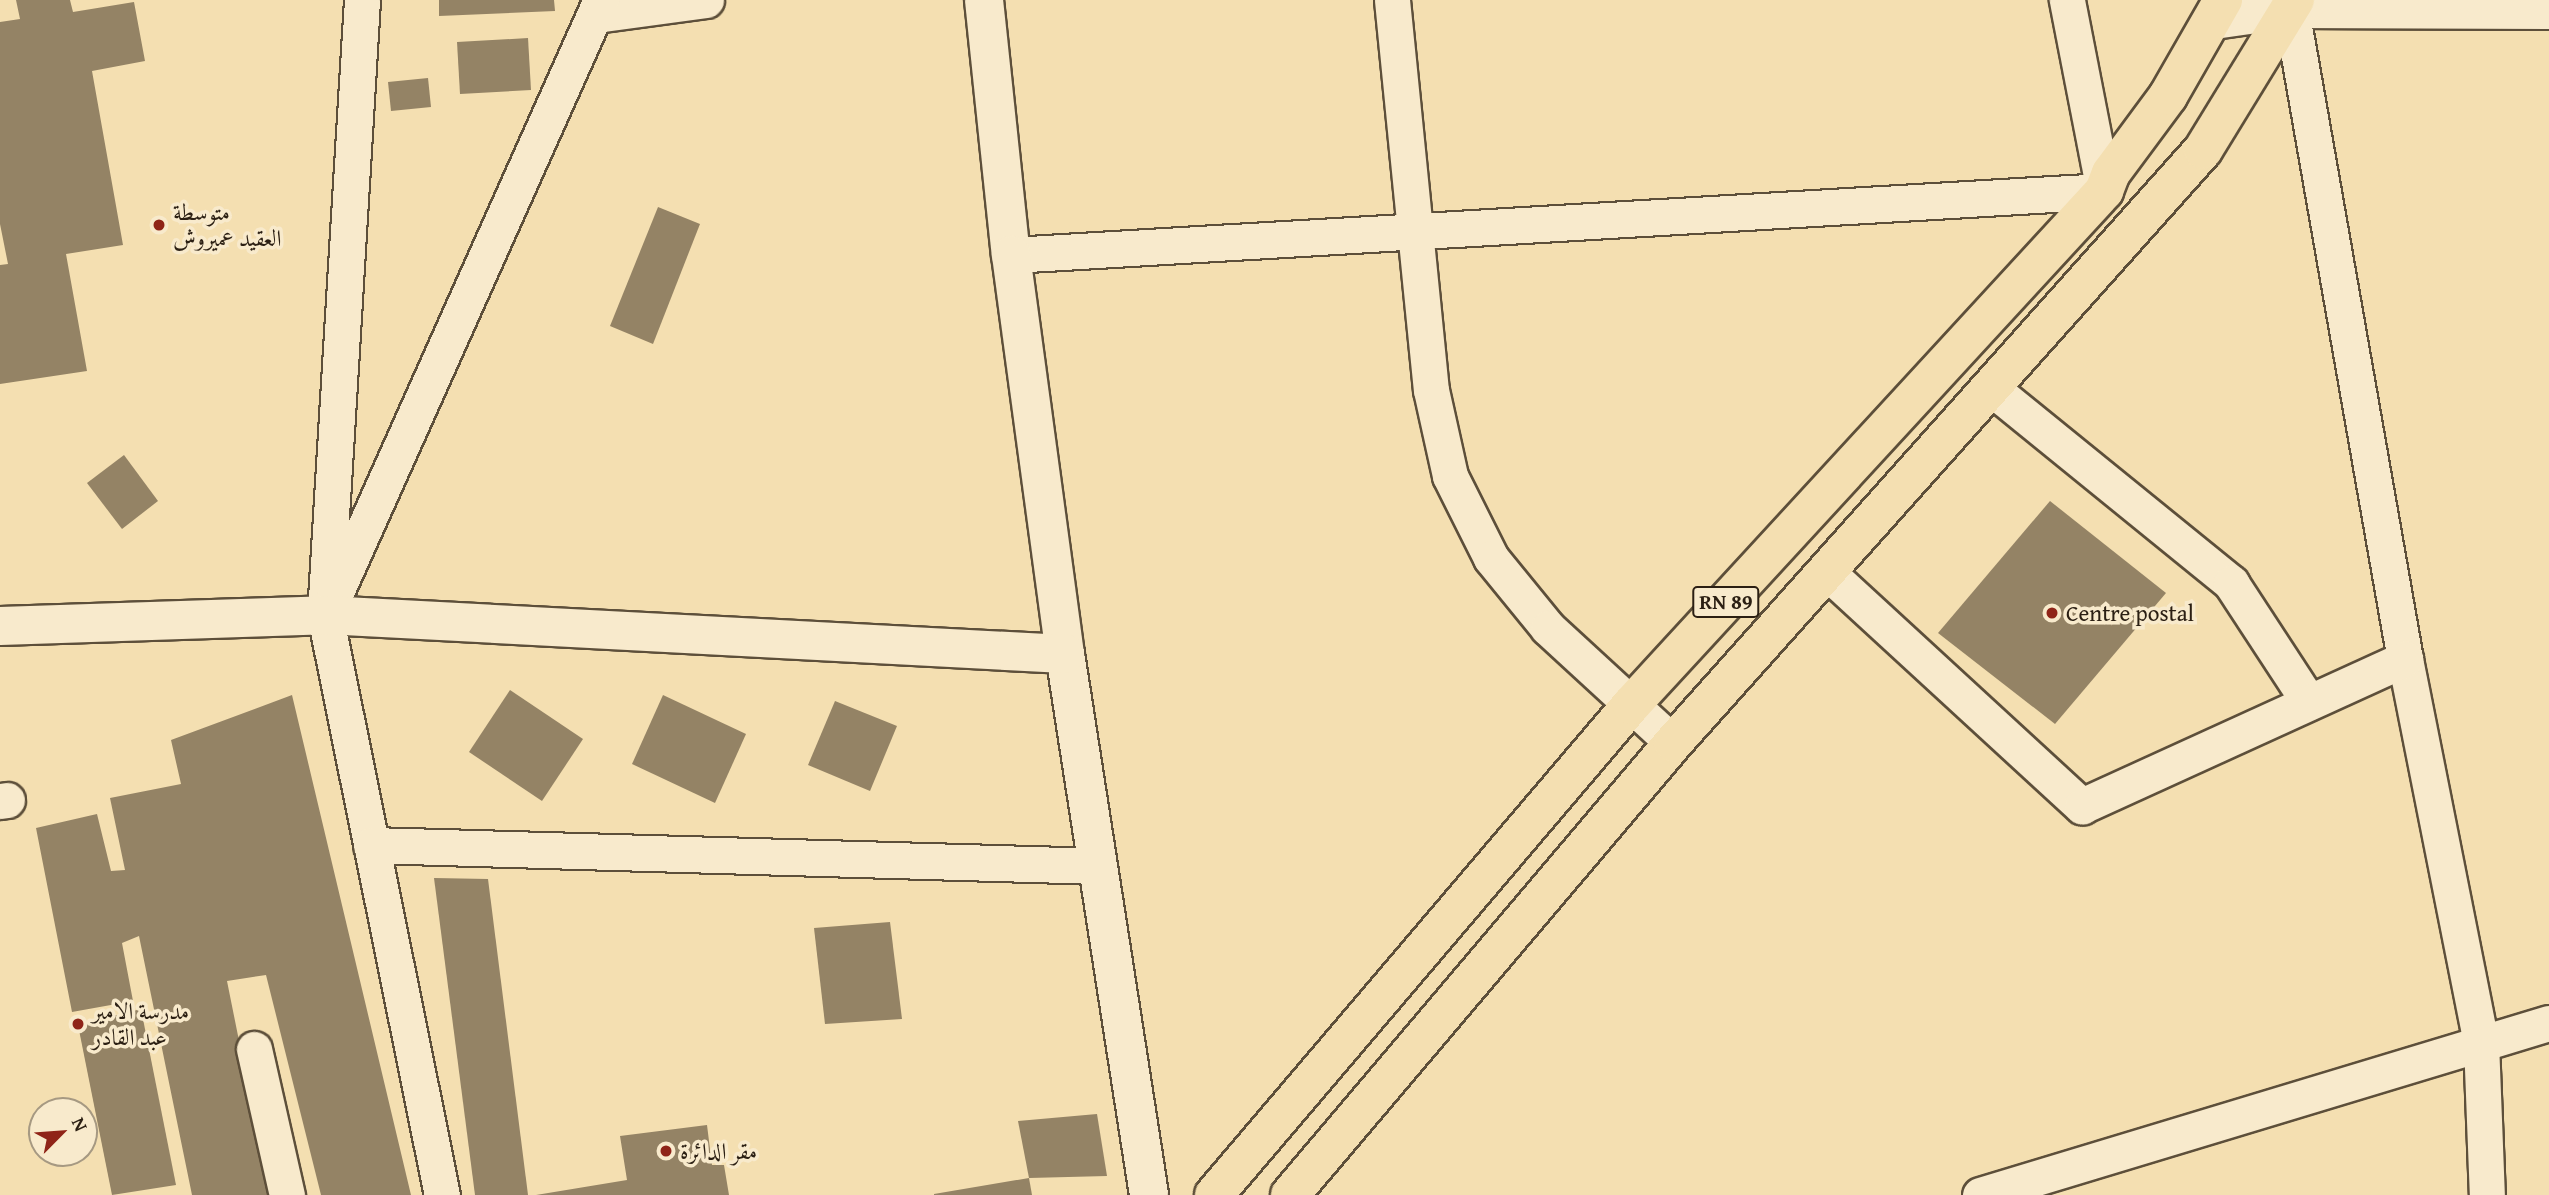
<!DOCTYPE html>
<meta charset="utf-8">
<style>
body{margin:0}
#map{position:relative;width:2549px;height:1195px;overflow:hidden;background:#f4dfb1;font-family:"Gentium Book Plus",Amiri,serif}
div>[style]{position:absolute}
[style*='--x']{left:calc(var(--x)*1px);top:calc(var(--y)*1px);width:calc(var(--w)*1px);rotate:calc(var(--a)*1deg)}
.building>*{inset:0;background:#948365}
.roads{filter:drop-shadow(2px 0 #5d4f3a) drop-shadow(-2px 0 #5d4f3a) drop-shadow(0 2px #5d4f3a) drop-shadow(0 -2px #5d4f3a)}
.street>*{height:35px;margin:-17.5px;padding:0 17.5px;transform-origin:17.5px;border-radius:17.5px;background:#f8eacc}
.secondary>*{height:38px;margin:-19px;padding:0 19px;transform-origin:19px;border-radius:19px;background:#f8eacc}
.primary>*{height:38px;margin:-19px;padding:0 19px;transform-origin:19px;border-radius:19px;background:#f4dfb1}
.dots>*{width:19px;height:19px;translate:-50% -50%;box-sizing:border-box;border:4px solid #f8eacc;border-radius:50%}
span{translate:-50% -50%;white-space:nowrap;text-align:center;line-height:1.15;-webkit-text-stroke:7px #f8eacc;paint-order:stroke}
.shield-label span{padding:2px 5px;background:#f8eacc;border:2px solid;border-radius:5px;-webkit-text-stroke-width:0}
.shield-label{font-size:21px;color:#2b1f13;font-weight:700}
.poi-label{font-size:23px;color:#2b1f13}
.left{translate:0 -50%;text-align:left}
.north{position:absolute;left:28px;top:1097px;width:70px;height:70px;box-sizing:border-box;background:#f8eacc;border:2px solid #a69982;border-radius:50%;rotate:65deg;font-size:19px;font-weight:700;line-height:28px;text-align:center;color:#2b1f13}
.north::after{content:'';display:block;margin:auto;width:24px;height:32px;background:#8f2418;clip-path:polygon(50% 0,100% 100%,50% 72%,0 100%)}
</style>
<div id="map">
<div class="building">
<div style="clip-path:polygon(16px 0,70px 0,73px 12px,134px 2px,145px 61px,92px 71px,123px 245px,66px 254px,87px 371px,0 384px,0 265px,8px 264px,0 224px,0 22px,20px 19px)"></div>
<div style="clip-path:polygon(439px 0,554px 0,555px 11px,439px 16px)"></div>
<div style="clip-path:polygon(528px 38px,531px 90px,460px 94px,457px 42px)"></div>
<div style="clip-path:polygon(428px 78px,431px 107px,391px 111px,388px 82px)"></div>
<div style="clip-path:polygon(658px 207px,700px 224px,653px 344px,610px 326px)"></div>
<div style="clip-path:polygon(124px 455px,158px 501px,122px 529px,87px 483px)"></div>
<div style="clip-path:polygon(2050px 501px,2166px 593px,2055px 724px,1938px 633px)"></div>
<div style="clip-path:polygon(510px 690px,583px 739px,542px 801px,469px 752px)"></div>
<div style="clip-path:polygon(292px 695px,411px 1195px,321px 1195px,266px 975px,227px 981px,270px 1195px,192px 1195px,139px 936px,122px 943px,133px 1001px,72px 1012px,36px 828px,97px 814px,111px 871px,125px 870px,110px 798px,181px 784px,171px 740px)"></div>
<div style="clip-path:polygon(663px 695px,746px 734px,715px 803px,632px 764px)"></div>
<div style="clip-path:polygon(835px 701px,897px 726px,870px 791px,808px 765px)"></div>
<div style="clip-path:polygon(434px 878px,488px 879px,528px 1195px,475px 1195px)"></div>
<div style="clip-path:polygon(890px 922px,902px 1019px,825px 1024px,814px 928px)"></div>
<div style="clip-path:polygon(141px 1009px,176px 1185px,112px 1195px,78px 1025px)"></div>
<div style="clip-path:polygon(1097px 1114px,1107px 1176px,1029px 1178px,1018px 1121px)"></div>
<div style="clip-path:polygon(707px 1125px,712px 1165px,724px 1165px,729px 1195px,536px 1195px,627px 1180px,620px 1136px)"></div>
<div style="clip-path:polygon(1029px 1178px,1032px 1195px,934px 1195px,934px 1194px)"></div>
</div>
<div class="roads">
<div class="street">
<div style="--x:362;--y:0;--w:616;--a:93.44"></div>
<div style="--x:325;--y:615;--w:592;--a:78.6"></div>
<div style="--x:1392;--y:0;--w:392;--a:84.3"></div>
<div style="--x:1431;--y:390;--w:88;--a:77.5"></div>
<div style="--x:1450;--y:476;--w:92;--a:63.4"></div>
<div style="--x:1491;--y:558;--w:90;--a:50.8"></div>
<div style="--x:1548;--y:628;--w:170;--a:42.6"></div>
<div style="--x:2291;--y:10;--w:659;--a:80.04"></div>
<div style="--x:2405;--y:659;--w:390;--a:78.8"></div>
<div style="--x:2481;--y:1042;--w:153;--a:87.8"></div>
<div style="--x:595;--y:15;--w:112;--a:-7.7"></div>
<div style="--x:2214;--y:21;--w:78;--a:-8.1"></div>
<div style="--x:2291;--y:10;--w:258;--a:0.2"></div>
<div style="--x:1011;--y:255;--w:1095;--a:-3.35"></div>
<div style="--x:2104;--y:191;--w:195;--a:-101"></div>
<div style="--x:1990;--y:387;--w:311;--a:39.1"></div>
<div style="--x:2231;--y:583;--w:142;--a:56.8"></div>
<div style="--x:1826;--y:571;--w:348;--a:42.6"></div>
<div style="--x:2082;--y:806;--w:355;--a:-24.5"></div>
<div style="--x:335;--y:594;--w:651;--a:-65.88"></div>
<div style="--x:0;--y:801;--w:7;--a:-8"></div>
<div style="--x:371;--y:845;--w:727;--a:1.65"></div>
<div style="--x:254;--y:1049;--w:150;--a:77.3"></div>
<div style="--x:1980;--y:1195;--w:594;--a:-16.82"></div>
</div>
<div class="secondary">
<div style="--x:984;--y:0;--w:256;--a:84"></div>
<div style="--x:1011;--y:255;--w:403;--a:82.3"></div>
<div style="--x:1065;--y:654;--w:547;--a:81.17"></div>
<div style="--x:0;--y:626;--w:325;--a:-1.9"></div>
<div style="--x:325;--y:615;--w:741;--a:3.02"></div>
</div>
<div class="primary">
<div style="--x:1214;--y:1195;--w:643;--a:-49.6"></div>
<div style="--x:1631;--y:705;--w:699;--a:-47.38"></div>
<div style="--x:2104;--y:191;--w:19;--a:-69"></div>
<div style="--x:2111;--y:173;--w:96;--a:-53.5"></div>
<div style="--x:2168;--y:96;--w:111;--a:-60.2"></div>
<div style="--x:1290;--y:1195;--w:592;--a:-49.72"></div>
<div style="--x:1673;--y:743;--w:795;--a:-48.21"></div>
<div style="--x:2203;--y:150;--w:176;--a:-58.5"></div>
</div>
</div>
<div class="dots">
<div style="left:159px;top:225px;background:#8f2418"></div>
<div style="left:2052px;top:613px;background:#8f2418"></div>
<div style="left:78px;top:1024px;background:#8f2418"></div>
<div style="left:666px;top:1151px;background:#8f2418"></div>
</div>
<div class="shield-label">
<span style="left:1726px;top:602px">RN 89</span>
</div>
<div class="poi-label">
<span class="left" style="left:173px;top:225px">متوسطة<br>العقيد عميروش</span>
<span class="left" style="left:2066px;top:613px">Centre postal</span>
<span class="left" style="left:92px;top:1024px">مدرسة الامير<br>عبد القادر</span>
<span class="left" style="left:680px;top:1151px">مقر الدائرة</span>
</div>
<div class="north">N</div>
</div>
